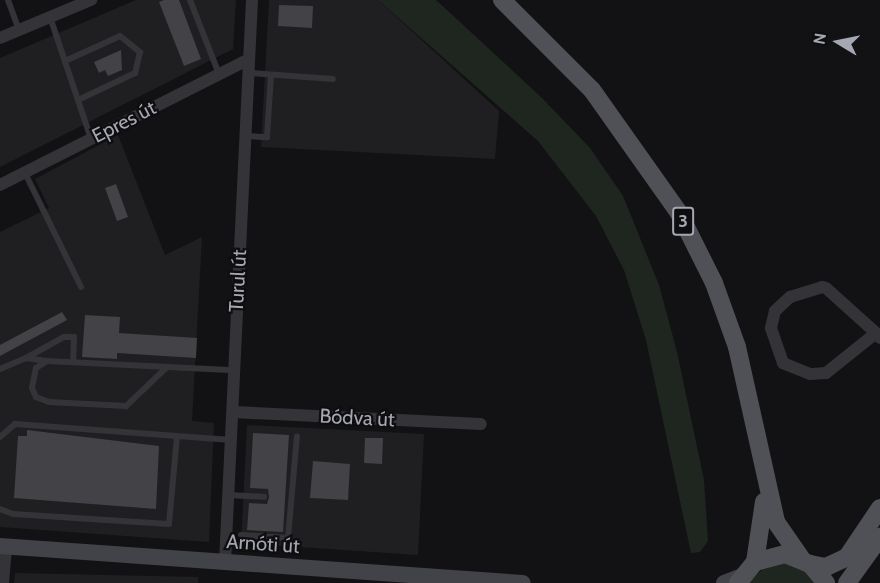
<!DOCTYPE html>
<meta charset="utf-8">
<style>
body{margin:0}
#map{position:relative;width:880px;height:583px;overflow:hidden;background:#121214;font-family:Cabin,sans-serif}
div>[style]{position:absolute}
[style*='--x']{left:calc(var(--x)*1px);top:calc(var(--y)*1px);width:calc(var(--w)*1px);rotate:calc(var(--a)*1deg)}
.built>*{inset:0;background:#1f1e21}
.green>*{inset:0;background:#1f2620}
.building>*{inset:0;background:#424247}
.lane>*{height:6px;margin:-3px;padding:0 3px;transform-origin:3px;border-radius:3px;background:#343438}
.street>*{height:12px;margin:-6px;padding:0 6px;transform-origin:6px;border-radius:6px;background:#343438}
.secondary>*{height:16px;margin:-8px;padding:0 8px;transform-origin:8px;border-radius:8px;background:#424348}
.primary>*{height:18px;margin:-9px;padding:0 9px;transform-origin:9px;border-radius:9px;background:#505157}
span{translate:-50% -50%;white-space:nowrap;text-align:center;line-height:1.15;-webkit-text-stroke:4.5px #0e0d0f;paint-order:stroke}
.shield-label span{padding:2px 4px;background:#0e0d0f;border:2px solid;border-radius:4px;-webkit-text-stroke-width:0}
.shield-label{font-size:18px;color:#a5a8b3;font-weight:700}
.street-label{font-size:20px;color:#a5a8b3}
.north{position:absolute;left:808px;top:12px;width:60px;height:60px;-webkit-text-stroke:4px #0e0d0f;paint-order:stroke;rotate:280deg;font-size:16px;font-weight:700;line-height:24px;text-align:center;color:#a5a8b3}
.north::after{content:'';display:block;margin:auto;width:21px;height:27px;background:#a5a8b3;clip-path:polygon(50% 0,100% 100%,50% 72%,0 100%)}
</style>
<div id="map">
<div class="built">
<div style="clip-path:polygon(136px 0,236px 0,233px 49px,0 167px,0 58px)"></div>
<div style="clip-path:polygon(269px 0,378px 0,499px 111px,495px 159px,261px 147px)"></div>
<div style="clip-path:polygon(118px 135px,165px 255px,202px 237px,192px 421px,214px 423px,209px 542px,0 527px,0 232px,49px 208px,35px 179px)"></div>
<div style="clip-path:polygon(247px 425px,424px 434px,418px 555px,241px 543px)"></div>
<div style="clip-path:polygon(15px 573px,198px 577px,198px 583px,14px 583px)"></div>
</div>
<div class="green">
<div style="clip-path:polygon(378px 0,436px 0,541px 97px,590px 148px,623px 196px,659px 285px,677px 352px,704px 480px,708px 541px,700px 552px,691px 553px,646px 340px,624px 270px,596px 216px,538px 141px)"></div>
<div style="clip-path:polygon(793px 562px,820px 583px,748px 583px,768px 564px)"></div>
</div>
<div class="building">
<div style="clip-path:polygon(164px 0,179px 0,201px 59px,184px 66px,159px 2px)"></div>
<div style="clip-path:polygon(279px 5px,313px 6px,312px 28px,278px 26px)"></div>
<div style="clip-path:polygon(121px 50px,122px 70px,108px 76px,105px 70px,99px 73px,94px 62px)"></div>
<div style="clip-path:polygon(116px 184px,128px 217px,117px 221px,105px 188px)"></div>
<div style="clip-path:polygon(62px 312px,67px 320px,0 356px,0 345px)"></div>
<div style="clip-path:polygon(85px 315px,120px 317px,119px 333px,197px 338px,196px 358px,117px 353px,117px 359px,82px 357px)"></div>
<div style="clip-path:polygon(27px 430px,159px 446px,156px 509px,14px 498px,18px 436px,27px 436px)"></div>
<div style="clip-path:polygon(253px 433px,289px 435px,283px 532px,247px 530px,249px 503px,267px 504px,269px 497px,268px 489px,250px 488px)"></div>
<div style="clip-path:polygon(365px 438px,383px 438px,382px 464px,364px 463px)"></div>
<div style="clip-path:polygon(313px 461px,350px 464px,348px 500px,310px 498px)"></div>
</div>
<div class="lane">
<div style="--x:8;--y:0;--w:32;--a:70"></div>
<div style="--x:190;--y:0;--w:79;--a:68.6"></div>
<div style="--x:50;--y:17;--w:129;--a:71.4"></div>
<div style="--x:65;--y:61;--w:60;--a:-24.4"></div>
<div style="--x:120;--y:36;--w:26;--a:39"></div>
<div style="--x:140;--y:52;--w:22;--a:103"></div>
<div style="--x:135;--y:73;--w:63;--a:154.7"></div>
<div style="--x:249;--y:73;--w:84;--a:4.1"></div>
<div style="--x:245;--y:136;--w:22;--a:3"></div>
<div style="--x:267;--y:137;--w:62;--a:-86.3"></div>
<div style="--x:25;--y:173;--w:127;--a:63.8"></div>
<div style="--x:26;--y:358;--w:43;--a:-28.9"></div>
<div style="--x:64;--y:337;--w:10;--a:0"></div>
<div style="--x:74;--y:337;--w:25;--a:92"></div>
<div style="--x:167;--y:367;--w:57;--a:136.4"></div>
<div style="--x:126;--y:406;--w:77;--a:-177"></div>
<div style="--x:49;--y:402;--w:14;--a:-159"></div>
<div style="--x:36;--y:397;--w:10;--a:-114"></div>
<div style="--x:32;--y:388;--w:20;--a:-79"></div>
<div style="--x:36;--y:368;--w:13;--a:-32"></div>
<div style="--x:47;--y:361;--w:187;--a:2.8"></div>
<div style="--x:0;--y:369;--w:28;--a:-23"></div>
<div style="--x:26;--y:358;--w:21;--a:8"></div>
<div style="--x:0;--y:437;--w:20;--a:-41"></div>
<div style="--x:15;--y:424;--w:217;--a:4.2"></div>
<div style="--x:229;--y:495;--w:35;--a:3"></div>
<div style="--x:0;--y:509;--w:14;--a:21"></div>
<div style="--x:13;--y:514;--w:156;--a:3.7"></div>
<div style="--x:169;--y:524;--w:88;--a:-84.8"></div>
<div style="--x:241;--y:535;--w:47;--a:3.7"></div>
<div style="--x:288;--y:538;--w:102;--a:-85"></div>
</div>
<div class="street">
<div style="--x:0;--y:38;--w:99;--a:-22.7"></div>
<div style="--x:0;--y:185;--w:279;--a:-26.8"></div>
<div style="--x:876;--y:333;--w:64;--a:141.3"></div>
<div style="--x:826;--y:373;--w:16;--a:176"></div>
<div style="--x:810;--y:374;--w:29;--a:-158"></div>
<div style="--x:783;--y:363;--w:37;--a:-109"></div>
<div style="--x:771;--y:328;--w:17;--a:-77"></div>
<div style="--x:775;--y:311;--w:21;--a:-43"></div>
<div style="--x:790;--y:297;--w:34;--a:-17"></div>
<div style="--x:822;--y:287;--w:4;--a:14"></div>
<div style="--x:826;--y:288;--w:67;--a:42"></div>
<div style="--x:876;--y:333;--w:6;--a:51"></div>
<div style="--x:233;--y:412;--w:248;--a:2.8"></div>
<div style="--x:225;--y:562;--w:563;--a:-87.25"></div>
<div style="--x:3;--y:583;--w:37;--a:-85"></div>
</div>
<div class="secondary">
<div style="--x:0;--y:546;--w:524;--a:4.05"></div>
<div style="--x:724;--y:583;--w:19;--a:-21"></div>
</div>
<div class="primary">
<div style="--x:502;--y:0;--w:127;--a:45"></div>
<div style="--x:592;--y:90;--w:151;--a:54.7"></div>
<div style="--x:679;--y:213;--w:78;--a:63.4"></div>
<div style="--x:714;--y:283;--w:68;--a:70.2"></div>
<div style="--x:737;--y:347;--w:179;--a:77.4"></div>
<div style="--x:776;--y:522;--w:44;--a:55.2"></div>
<div style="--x:755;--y:562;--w:61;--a:-81.5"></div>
<div style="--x:810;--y:564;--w:16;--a:11"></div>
<div style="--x:826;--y:567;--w:23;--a:-25"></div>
<div style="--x:847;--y:557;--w:59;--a:-56"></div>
<div style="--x:738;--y:583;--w:27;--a:-51"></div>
<div style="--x:755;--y:562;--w:31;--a:-15"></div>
<div style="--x:785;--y:554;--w:27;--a:22"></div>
<div style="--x:810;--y:564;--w:25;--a:50"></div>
<div style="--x:847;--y:583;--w:57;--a:-54.3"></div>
</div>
<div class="shield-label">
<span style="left:683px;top:221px">3</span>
</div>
<div class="street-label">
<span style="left:124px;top:122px;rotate:-27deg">Epres út</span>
<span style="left:238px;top:281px;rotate:-87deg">Turul út</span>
<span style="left:357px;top:418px;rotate:3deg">Bódva út</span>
<span style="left:263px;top:544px;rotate:4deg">Arnóti út</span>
</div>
<div class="north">N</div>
</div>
